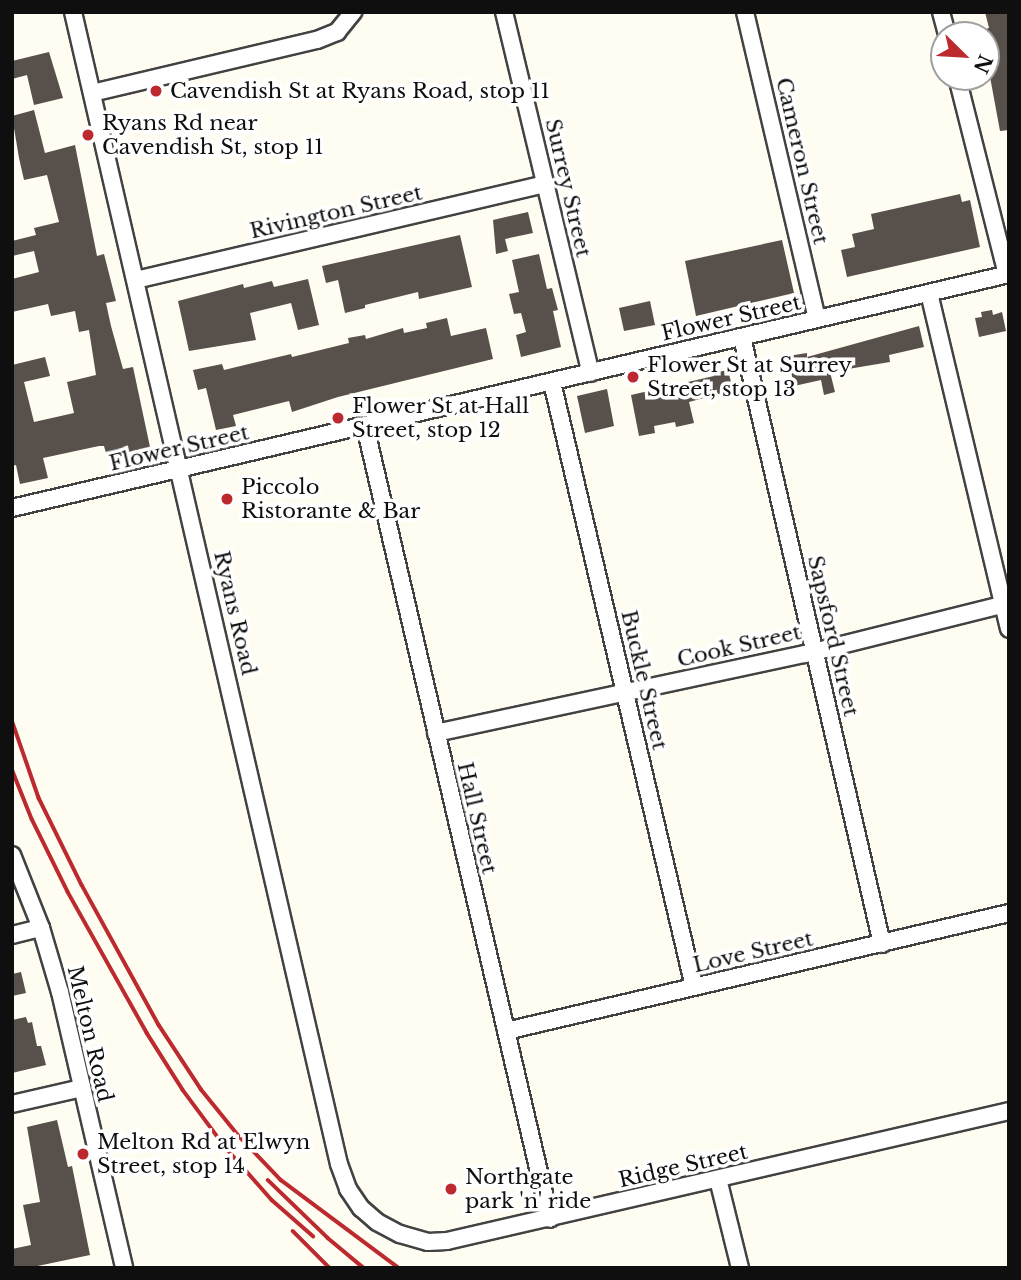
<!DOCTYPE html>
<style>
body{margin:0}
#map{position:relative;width:1021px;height:1280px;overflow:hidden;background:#fffcf1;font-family:"Libre Baskerville",serif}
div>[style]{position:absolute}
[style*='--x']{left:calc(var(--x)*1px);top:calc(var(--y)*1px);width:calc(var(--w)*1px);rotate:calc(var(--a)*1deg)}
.building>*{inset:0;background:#57504b}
.roads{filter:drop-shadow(2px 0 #424242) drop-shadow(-2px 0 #424242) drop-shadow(0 2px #424242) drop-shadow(0 -2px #424242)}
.minor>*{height:16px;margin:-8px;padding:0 8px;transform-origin:8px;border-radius:8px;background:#fff}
.rail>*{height:3.5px;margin:-1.75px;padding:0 1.75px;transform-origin:1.75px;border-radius:1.75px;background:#bc292e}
.dots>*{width:19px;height:19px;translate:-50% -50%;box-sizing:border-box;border:4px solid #fff;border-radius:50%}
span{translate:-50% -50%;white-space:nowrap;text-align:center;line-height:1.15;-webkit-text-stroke:7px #fff;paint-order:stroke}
.poi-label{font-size:21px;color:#0f0f0f}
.left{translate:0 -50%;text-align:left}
.street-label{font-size:21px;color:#0f0f0f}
.frame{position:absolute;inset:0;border:14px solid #0f0f0f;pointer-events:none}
.north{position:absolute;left:930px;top:21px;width:70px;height:70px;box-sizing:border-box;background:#fff;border:2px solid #9f9f9f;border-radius:50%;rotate:114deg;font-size:19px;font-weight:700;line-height:28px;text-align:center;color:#0f0f0f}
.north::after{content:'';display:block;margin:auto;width:24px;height:32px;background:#bc292e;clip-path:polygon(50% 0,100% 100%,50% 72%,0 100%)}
</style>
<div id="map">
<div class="building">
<div style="clip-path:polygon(985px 12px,1009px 12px,1009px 130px,1000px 131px,986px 55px,986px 29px,989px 28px)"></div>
<div style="clip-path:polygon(49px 52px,63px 98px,34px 105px,27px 75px,12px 79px,12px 61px)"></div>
<div style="clip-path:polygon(34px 110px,45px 153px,75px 145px,97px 256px,104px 254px,116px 301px,106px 303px,111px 326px,123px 369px,133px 367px,150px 447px,107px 457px,104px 446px,99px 446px,43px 458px,48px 478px,20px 484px,16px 465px,12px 466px,12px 365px,45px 357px,50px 376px,24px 382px,34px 422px,74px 413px,67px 382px,96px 375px,89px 330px,79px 332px,75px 311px,51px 316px,48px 304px,12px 312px,12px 279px,39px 272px,34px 251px,12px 256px,12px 241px,36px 235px,34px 228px,59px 222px,47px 175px,24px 180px,19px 158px,12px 116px)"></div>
<div style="clip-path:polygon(960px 194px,962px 202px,970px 200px,980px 247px,847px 277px,841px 250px,855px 247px,852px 234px,874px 229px,871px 214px)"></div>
<div style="clip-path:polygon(528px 212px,533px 233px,505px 239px,508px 251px,496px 254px,493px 220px)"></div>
<div style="clip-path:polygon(460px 235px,472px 287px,419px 299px,418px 292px,365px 305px,365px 308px,345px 313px,338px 280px,326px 283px,322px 266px)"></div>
<div style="clip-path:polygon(782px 240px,794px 293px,696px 316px,685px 261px)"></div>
<div style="clip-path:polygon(539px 254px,547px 289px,552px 288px,558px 310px,553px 311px,561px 347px,521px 357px,516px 335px,526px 332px,521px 313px,514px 314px,509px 294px,519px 292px,512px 260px)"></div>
<div style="clip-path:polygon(308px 279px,319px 325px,298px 330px,291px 303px,250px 313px,256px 340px,189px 351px,178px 301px,243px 284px,244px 288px,272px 281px,274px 287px)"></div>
<div style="clip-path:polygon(650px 301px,655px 325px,624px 331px,619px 308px)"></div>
<div style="clip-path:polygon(992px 310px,993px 315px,1002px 312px,1006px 331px,979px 337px,975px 318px,982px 317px,981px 312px)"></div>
<div style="clip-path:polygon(447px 318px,451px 336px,486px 328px,493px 359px,338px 397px,292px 412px,289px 401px,233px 415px,236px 426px,216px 430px,206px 388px,198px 390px,193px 370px,222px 364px,224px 370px,291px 354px,292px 357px,349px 343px,348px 338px,365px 335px,366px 339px,403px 328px,404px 333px,427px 328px,426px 323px)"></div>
<div style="clip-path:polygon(919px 326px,924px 347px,889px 355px,890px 362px,830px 372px,835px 392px,824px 395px,821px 380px,794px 386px,788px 356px,807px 353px,807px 357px)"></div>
<div style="clip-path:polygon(728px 370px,733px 390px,689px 402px,694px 423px,676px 427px,675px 422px,654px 426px,655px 433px,639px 436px,631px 395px,714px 376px,713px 373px)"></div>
<div style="clip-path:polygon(607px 389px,614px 426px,585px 433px,577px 396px)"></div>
<div style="clip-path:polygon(21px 972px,26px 993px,12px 996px,12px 974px)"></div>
<div style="clip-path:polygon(26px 1017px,28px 1023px,32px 1022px,37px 1046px,41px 1046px,46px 1065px,12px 1073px,12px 1020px)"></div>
<div style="clip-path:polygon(57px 1120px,68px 1167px,72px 1166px,90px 1255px,28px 1268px,12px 1268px,12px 1249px,31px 1245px,23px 1205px,40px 1202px,27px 1127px)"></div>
</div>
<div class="roads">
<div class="minor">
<div style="--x:73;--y:12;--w:1182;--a:77"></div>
<div style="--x:339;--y:1164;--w:27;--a:70"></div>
<div style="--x:348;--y:1189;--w:23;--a:56"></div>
<div style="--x:361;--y:1208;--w:21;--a:41"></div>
<div style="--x:377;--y:1222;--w:26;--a:28"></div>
<div style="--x:400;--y:1234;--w:29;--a:16"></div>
<div style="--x:428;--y:1242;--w:19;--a:-3"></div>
<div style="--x:447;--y:1241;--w:577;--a:-13.02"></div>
<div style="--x:504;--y:12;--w:371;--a:76.5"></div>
<div style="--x:745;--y:12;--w:315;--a:76.8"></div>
<div style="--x:941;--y:12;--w:24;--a:75"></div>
<div style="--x:957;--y:77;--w:204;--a:75.8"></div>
<div style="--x:92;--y:93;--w:231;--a:-13.3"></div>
<div style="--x:317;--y:40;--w:22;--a:-22"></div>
<div style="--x:337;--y:32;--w:26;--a:-51"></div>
<div style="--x:136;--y:280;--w:421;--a:-13.2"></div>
<div style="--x:929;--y:293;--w:345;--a:76.6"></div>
<div style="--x:742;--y:337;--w:623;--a:77.01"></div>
<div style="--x:552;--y:382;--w:621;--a:76.79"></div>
<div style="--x:365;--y:426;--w:814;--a:76.87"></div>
<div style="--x:12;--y:508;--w:1024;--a:-13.21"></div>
<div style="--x:436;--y:733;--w:377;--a:-12.1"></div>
<div style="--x:805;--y:654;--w:210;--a:-14"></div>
<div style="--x:12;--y:855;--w:79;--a:68.3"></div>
<div style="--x:41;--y:928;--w:67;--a:73.5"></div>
<div style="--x:60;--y:992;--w:283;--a:76.9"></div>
<div style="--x:12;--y:935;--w:30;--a:-14"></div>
<div style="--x:506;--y:1031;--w:517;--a:-13.2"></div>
<div style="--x:12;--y:1104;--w:72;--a:-12.9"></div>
<div style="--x:718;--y:1179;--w:92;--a:76.1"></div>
</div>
</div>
<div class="rail">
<div style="--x:12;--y:720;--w:83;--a:70.9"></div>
<div style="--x:39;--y:798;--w:97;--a:63.7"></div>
<div style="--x:82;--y:885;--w:160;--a:61.2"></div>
<div style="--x:159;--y:1025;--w:77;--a:56.7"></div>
<div style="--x:201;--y:1089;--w:60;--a:51"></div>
<div style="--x:239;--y:1136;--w:61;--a:46.3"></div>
<div style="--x:281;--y:1180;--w:147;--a:36.7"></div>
<div style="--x:12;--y:769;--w:54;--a:68.2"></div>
<div style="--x:32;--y:819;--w:81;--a:63.7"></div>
<div style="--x:68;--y:892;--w:162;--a:60.7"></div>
<div style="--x:147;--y:1033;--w:67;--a:57.7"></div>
<div style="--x:183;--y:1090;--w:72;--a:53.4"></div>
<div style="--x:226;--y:1148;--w:69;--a:48.5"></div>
<div style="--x:272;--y:1200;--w:55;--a:41.3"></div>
<div style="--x:268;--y:1180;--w:83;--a:44"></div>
<div style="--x:328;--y:1238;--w:47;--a:39.8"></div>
<div style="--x:293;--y:1231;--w:52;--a:45"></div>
</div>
<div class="dots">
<div style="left:156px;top:91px;background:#bc292e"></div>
<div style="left:88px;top:135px;background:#bc292e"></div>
<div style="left:633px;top:377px;background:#bc292e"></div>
<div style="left:338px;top:418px;background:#bc292e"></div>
<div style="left:227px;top:499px;background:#bc292e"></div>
<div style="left:83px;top:1154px;background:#bc292e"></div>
<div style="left:451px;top:1189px;background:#bc292e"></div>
</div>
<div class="poi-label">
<span class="left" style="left:170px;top:91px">Cavendish St at Ryans Road, stop 11</span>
<span class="left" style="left:102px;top:135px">Ryans Rd near<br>Cavendish St, stop 11</span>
<span class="left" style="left:647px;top:377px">Flower St at Surrey<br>Street, stop 13</span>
<span class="left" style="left:352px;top:418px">Flower St at Hall<br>Street, stop 12</span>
<span class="left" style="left:241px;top:499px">Piccolo<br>Ristorante &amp; Bar</span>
<span class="left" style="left:97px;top:1154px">Melton Rd at Elwyn<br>Street, stop 14</span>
<span class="left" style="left:465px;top:1189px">Northgate<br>park 'n' ride</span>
</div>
<div class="street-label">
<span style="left:802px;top:161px;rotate:77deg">Cameron Street</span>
<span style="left:568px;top:188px;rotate:77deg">Surrey Street</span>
<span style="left:336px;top:212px;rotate:-13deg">Rivington Street</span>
<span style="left:731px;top:318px;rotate:-13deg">Flower Street</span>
<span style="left:179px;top:448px;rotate:-13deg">Flower Street</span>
<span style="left:235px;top:613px;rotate:77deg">Ryans Road</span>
<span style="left:833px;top:636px;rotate:77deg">Sapsford Street</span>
<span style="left:739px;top:646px;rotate:-13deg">Cook Street</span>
<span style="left:644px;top:680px;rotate:77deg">Buckle Street</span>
<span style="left:477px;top:818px;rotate:77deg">Hall Street</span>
<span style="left:753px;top:952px;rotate:-13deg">Love Street</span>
<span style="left:90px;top:1034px;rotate:77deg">Melton Road</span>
<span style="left:683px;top:1166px;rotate:-13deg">Ridge Street</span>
</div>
<div class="frame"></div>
<div class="north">N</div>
</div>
